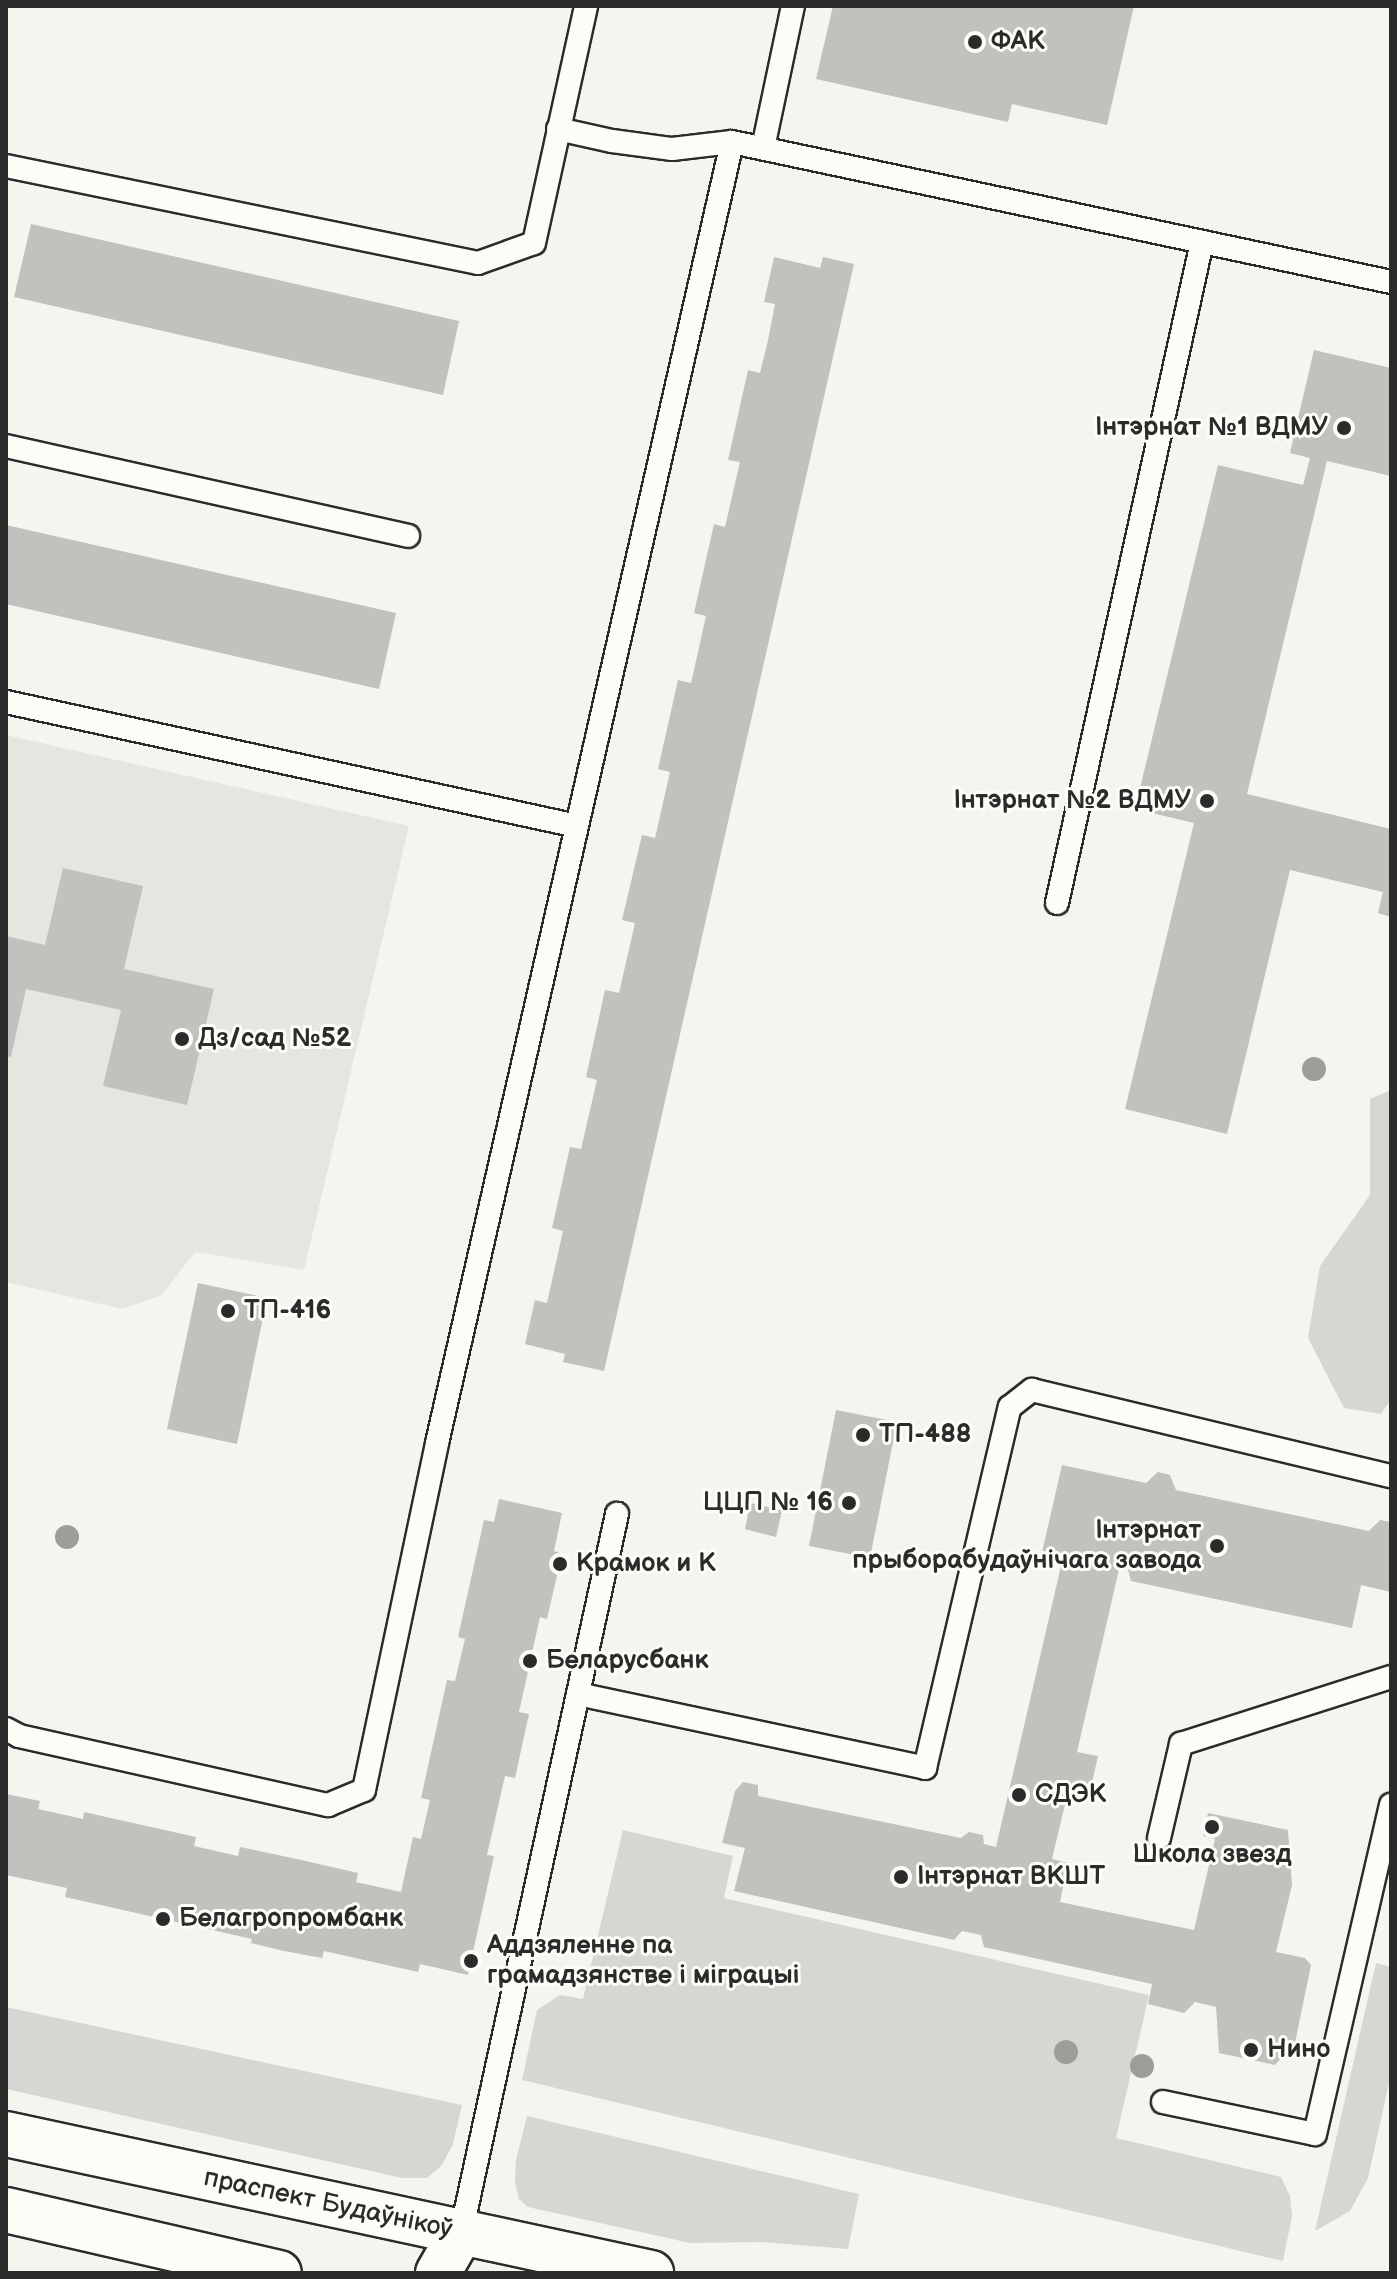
<!DOCTYPE html>
<meta charset="utf-8">
<style>
body{margin:0}
#map{position:relative;width:1397px;height:2279px;overflow:hidden;background:#f5f4ef;font-family:"Balsamiq Sans",sans-serif}
div>[style]{position:absolute}
[style*='--x']{left:calc(var(--x)*1px);top:calc(var(--y)*1px);width:calc(var(--w)*1px);rotate:calc(var(--a)*1deg)}
.built>*{inset:0;background:#e6e5e0}
.green>*{inset:0;background:#d7d6d2}
.building>*{inset:0;background:#c2c1be}
.roads{filter:drop-shadow(2px 0 #2b2b2b) drop-shadow(-2px 0 #2b2b2b) drop-shadow(0 2px #2b2b2b) drop-shadow(0 -2px #2b2b2b)}
.service>*{height:22px;margin:-11px;padding:0 11px;transform-origin:11px;border-radius:11px;background:#fdfcf7}
.minor>*{height:44px;margin:-22px;padding:0 22px;transform-origin:22px;border-radius:22px;background:#fdfcf7}
.primary>*{height:44px;margin:-22px;padding:0 22px;transform-origin:22px;border-radius:22px;background:#fdfcf7}
.trees>*{width:24px;height:24px;margin:-12px;border-radius:50%;background:#9e9d9a}
.dots>*{width:22px;height:22px;translate:-50% -50%;box-sizing:border-box;border:4px solid #fdfcf7;border-radius:50%}
span{translate:-50% -50%;white-space:nowrap;text-align:center;line-height:1.15;-webkit-text-stroke:6px #fdfcf7;paint-order:stroke}
.poi-label{font-size:26px;color:#2b2b2b;font-weight:700}
.left{translate:0 -50%;text-align:left}
.right{translate:-100% -50%;text-align:right}
.street-label{font-size:26px;color:#2b2b2b}
.frame{position:absolute;inset:0;border:8px solid #2b2b2b;pointer-events:none}
</style>
<div id="map">
<div class="built">
<div style="clip-path:polygon(6px 735px,409px 826px,304px 1270px,195px 1252px,162px 1295px,123px 1309px,6px 1282px)"></div>
</div>
<div class="green">
<div style="clip-path:polygon(1391px 1090px,1391px 1400px,1381px 1414px,1344px 1408px,1308px 1338px,1320px 1266px,1370px 1195px,1370px 1099px)"></div>
<div style="clip-path:polygon(623px 1830px,733px 1856px,724px 1898px,1149px 1995px,1116px 2138px,1281px 2177px,1290px 2196px,1292px 2216px,1283px 2261px,522px 2080px,537px 2010px,560px 1995px,583px 1999px)"></div>
<div style="clip-path:polygon(1376px 1963px,1391px 1967px,1391px 2074px,1368px 2178px,1350px 2211px,1315px 2231px)"></div>
<div style="clip-path:polygon(6px 2007px,462px 2105px,453px 2144px,442px 2165px,427px 2178px,402px 2178px,6px 2089px)"></div>
<div style="clip-path:polygon(527px 2116px,859px 2194px,848px 2249px,762px 2242px,690px 2243px,528px 2207px,519px 2199px,515px 2182px,516px 2160px)"></div>
</div>
<div class="building">
<div style="clip-path:polygon(833px 6px,1134px 6px,1107px 125px,1012px 104px,1008px 122px,816px 79px)"></div>
<div style="clip-path:polygon(31px 224px,459px 321px,443px 395px,14px 297px)"></div>
<div style="clip-path:polygon(774px 257px,820px 268px,823px 257px,854px 264px,604px 1371px,563px 1362px,565px 1354px,525px 1344px,535px 1300px,547px 1303px,563px 1231px,552px 1228px,570px 1147px,581px 1149px,597px 1080px,586px 1077px,605px 990px,619px 993px,635px 923px,622px 920px,642px 835px,655px 838px,670px 772px,658px 769px,678px 680px,691px 683px,706px 616px,694px 613px,714px 524px,725px 527px,740px 462px,728px 460px,748px 370px,760px 373px,768px 340px,775px 304px,764px 302px)"></div>
<div style="clip-path:polygon(1314px 350px,1391px 368px,1391px 476px,1327px 461px,1247px 794px,1391px 829px,1391px 917px,1378px 913px,1383px 892px,1290px 870px,1227px 1134px,1125px 1109px,1194px 823px,1135px 809px,1218px 465px,1303px 485px,1310px 458px,1290px 453px)"></div>
<div style="clip-path:polygon(6px 525px,396px 613px,379px 689px,6px 604px)"></div>
<div style="clip-path:polygon(63px 868px,143px 886px,124px 969px,214px 989px,187px 1105px,103px 1086px,121px 1010px,26px 989px,11px 1057px,6px 1056px,6px 936px,45px 945px)"></div>
<div style="clip-path:polygon(198px 1283px,267px 1298px,237px 1444px,167px 1429px)"></div>
<div style="clip-path:polygon(836px 1410px,897px 1422px,870px 1558px,809px 1546px)"></div>
<div style="clip-path:polygon(1062px 1465px,1146px 1483px,1158px 1472px,1170px 1475px,1176px 1490px,1369px 1531px,1380px 1520px,1391px 1522px,1391px 1592px,1361px 1585px,1352px 1628px,1131px 1581px,1127px 1566px,1120px 1565px,1077px 1752px,1098px 1756px,1089px 1796px,1068px 1792px,1052px 1859px,1068px 1863px,1060px 1902px,1194px 1930px,1215px 1839px,1203px 1836px,1208px 1813px,1288px 1830px,1292px 1885px,1276px 1952px,1305px 1958px,1311px 1965px,1295px 2043px,1275px 2065px,1219px 2053px,1216px 2007px,1195px 2002px,1184px 2013px,1148px 2004px,1152px 1984px,984px 1947px,981px 1935px,962px 1931px,954px 1940px,734px 1891px,745px 1848px,722px 1843px,735px 1791px,743px 1782px,758px 1785px,758px 1796px,961px 1838px,969px 1832px,983px 1835px,984px 1844px,996px 1847px,1061px 1566px,1040px 1561px)"></div>
<div style="clip-path:polygon(499px 1499px,562px 1513px,554px 1551px,562px 1554px,547px 1619px,540px 1617px,519px 1712px,529px 1714px,515px 1778px,505px 1776px,487px 1855px,494px 1856px,468px 1975px,420px 1964px,418px 1972px,324px 1951px,322px 1958px,284px 1951px,251px 1943px,252px 1939px,65px 1897px,67px 1888px,6px 1875px,6px 1794px,40px 1801px,38px 1809px,83px 1819px,84px 1812px,196px 1837px,194px 1846px,238px 1856px,240px 1847px,297px 1859px,358px 1873px,356px 1882px,401px 1892px,413px 1837px,421px 1839px,430px 1800px,421px 1798px,447px 1680px,455px 1681px,465px 1639px,458px 1637px,484px 1520px,494px 1522px)"></div>
<div style="clip-path:polygon(750px 1503px,782px 1510px,776px 1537px,745px 1529px)"></div>
</div>
<div class="roads">
<div class="service">
<div style="--x:558;--y:129;--w:55;--a:12.5"></div>
<div style="--x:612;--y:141;--w:61;--a:7.6"></div>
<div style="--x:672;--y:149;--w:60;--a:-6.7"></div>
<div style="--x:732;--y:142;--w:674;--a:11.99"></div>
<div style="--x:763;--y:148;--w:145;--a:-78.1"></div>
<div style="--x:6;--y:166;--w:482;--a:11.6"></div>
<div style="--x:478;--y:263;--w:59;--a:-19.7"></div>
<div style="--x:534;--y:243;--w:243;--a:-77.6"></div>
<div style="--x:6;--y:446;--w:412;--a:12.6"></div>
<div style="--x:6;--y:702;--w:584;--a:12.25"></div>
<div style="--x:1057;--y:903;--w:677;--a:-77.63"></div>
<div style="--x:578;--y:1694;--w:355;--a:12"></div>
<div style="--x:925;--y:1768;--w:371;--a:-76.8"></div>
<div style="--x:1010;--y:1407;--w:28;--a:-38"></div>
<div style="--x:1032;--y:1390;--w:369;--a:13.5"></div>
<div style="--x:6;--y:1729;--w:15;--a:28"></div>
<div style="--x:19;--y:1736;--w:317;--a:12.6"></div>
<div style="--x:328;--y:1805;--w:39;--a:-23"></div>
<div style="--x:364;--y:1790;--w:355;--a:-78.1"></div>
<div style="--x:437;--y:1443;--w:1334;--a:-77.22"></div>
<div style="--x:1159;--y:1838;--w:97;--a:-76.8"></div>
<div style="--x:1181;--y:1744;--w:220;--a:-17.7"></div>
<div style="--x:1163;--y:2102;--w:155;--a:11.9"></div>
<div style="--x:1315;--y:2134;--w:338;--a:-77"></div>
<div style="--x:461;--y:2233;--w:736;--a:-77.76"></div>
</div>
<div class="minor">
<div style="--x:438;--y:2273;--w:46;--a:-60.1"></div>
</div>
<div class="primary">
<div style="--x:6;--y:2134;--w:660;--a:12.16"></div>
<div style="--x:6;--y:2210;--w:280;--a:13"></div>
</div>
</div>
<div class="trees">
<div style="left:1314px;top:1069px"></div>
<div style="left:67px;top:1537px"></div>
<div style="left:1066px;top:2052px"></div>
<div style="left:1142px;top:2066px"></div>
</div>
<div class="dots">
<div style="left:975px;top:42px;background:#2b2b2b"></div>
<div style="left:1344px;top:428px;background:#2b2b2b"></div>
<div style="left:1207px;top:801px;background:#2b2b2b"></div>
<div style="left:182px;top:1039px;background:#2b2b2b"></div>
<div style="left:228px;top:1311px;background:#2b2b2b"></div>
<div style="left:863px;top:1435px;background:#2b2b2b"></div>
<div style="left:849px;top:1503px;background:#2b2b2b"></div>
<div style="left:1217px;top:1546px;background:#2b2b2b"></div>
<div style="left:560px;top:1564px;background:#2b2b2b"></div>
<div style="left:530px;top:1661px;background:#2b2b2b"></div>
<div style="left:1019px;top:1795px;background:#2b2b2b"></div>
<div style="left:1212px;top:1827px;background:#2b2b2b"></div>
<div style="left:901px;top:1877px;background:#2b2b2b"></div>
<div style="left:163px;top:1919px;background:#2b2b2b"></div>
<div style="left:471px;top:1961px;background:#2b2b2b"></div>
<div style="left:1251px;top:2050px;background:#2b2b2b"></div>
</div>
<div class="poi-label">
<span class="left" style="left:991px;top:42px">ФАК</span>
<span class="right" style="left:1328px;top:428px">Інтэрнат №1 ВДМУ</span>
<span class="right" style="left:1191px;top:801px">Інтэрнат №2 ВДМУ</span>
<span class="left" style="left:198px;top:1039px">Дз/сад №52</span>
<span class="left" style="left:244px;top:1311px">ТП-416</span>
<span class="left" style="left:879px;top:1435px">ТП-488</span>
<span class="right" style="left:833px;top:1503px">ЦЦП № 16</span>
<span class="right" style="left:1201px;top:1546px">Інтэрнат<br>прыборабудаўнічага завода</span>
<span class="left" style="left:576px;top:1564px">Крамок и К</span>
<span class="left" style="left:546px;top:1661px">Беларусбанк</span>
<span class="left" style="left:1035px;top:1795px">СДЭК</span>
<span style="left:1212px;top:1855px">Школа звезд</span>
<span class="left" style="left:917px;top:1877px">Інтэрнат ВКШТ</span>
<span class="left" style="left:179px;top:1919px">Белагропромбанк</span>
<span class="left" style="left:487px;top:1961px">Аддзяленне па<br>грамадзянстве і міграцыі</span>
<span class="left" style="left:1267px;top:2050px">Нино</span>
</div>
<div class="street-label">
<span style="left:328px;top:2204px;rotate:12deg">праспект Будаўнікоў</span>
</div>
<div class="frame"></div>
</div>
